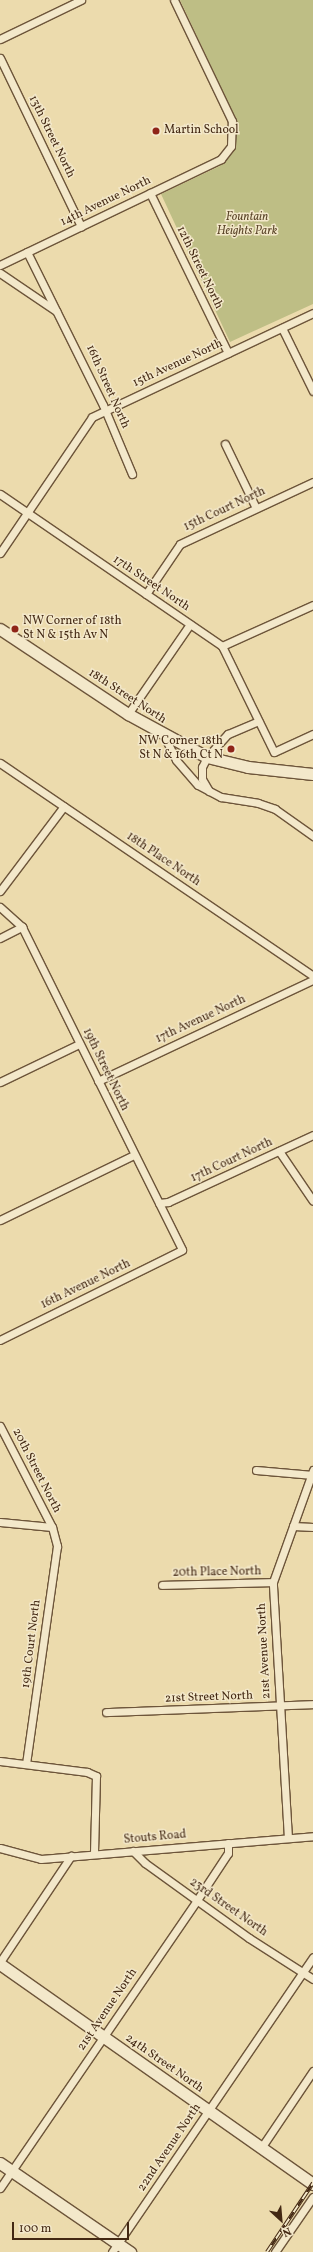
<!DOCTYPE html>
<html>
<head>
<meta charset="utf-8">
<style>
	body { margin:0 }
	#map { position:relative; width:313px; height:2252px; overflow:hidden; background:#ecdbad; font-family:Vollkorn,serif }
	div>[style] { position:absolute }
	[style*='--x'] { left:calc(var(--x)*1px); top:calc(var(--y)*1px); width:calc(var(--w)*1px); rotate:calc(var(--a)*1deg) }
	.green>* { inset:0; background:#bebe85 }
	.roads { filter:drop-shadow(1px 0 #6d553a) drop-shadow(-1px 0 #6d553a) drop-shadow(0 1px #6d553a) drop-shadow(0 -1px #6d553a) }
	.street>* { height:7px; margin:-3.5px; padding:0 3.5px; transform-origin:3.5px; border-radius:3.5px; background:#f3e8ca }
	.secondary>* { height:11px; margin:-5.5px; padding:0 5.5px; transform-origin:5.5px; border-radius:5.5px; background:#f3e8ca }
	.rail>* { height:4px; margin-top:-2px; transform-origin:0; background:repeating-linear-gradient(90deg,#f3e8ca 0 8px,#432813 0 16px); box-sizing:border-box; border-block:1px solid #432813 }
	.dots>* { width:11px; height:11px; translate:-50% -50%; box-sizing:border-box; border:2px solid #f3e8ca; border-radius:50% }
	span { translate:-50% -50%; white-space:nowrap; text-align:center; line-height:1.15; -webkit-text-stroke:3px #f3e8ca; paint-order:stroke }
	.poi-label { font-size:12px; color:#432813 }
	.left { translate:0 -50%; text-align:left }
	.right { translate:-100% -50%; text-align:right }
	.street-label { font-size:12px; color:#432813 }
	.park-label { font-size:12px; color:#5c462a; font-style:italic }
	.north { position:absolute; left:261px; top:2200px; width:40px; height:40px; -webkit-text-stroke:3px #f3e8ca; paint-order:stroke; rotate:154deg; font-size:11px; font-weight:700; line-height:16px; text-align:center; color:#432813 }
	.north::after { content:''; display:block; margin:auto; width:14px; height:18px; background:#432813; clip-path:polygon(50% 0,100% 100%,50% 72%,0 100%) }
	.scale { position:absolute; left:12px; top:2222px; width:117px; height:18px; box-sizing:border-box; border:2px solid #432813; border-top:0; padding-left:5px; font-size:12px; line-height:14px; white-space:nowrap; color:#432813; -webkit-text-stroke:3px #f3e8ca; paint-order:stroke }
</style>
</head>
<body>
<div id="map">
	<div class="green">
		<i style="clip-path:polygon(180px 0,313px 0,313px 304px,230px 342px,161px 194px,220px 166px,238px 124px)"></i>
	</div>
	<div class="roads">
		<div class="street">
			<i style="--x:0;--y:39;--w:90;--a:-25.7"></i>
			<i style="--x:0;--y:58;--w:187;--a:64.3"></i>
			<i style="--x:150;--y:193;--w:178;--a:64"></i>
			<i style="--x:27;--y:252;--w:171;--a:63.6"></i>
			<i style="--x:103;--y:405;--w:75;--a:67.2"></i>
			<i style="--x:0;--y:265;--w:245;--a:-25.6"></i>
			<i style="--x:221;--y:159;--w:16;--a:-52"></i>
			<i style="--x:231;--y:146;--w:25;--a:-88"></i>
			<i style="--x:232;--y:121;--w:134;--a:-115.6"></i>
			<i style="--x:0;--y:273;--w:68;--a:34.2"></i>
			<i style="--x:282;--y:328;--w:70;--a:63.8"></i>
			<i style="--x:225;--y:444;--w:71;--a:64.2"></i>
			<i style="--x:0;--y:494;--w:269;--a:34.4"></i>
			<i style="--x:222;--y:646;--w:118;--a:63.9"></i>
			<i style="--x:274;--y:752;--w:43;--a:-24.8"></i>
			<i style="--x:0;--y:553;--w:164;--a:-55.9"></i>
			<i style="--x:92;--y:417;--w:244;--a:-25.2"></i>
			<i style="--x:146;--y:594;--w:60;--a:-55.8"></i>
			<i style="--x:180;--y:544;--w:147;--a:-25"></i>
			<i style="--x:222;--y:646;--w:100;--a:-24.3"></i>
			<i style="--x:128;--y:714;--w:109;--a:-55.4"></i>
			<i style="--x:163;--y:734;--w:29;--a:63"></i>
			<i style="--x:176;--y:760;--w:33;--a:49"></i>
			<i style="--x:198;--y:785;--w:26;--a:28"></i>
			<i style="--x:221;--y:797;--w:37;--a:9"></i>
			<i style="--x:258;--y:803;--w:18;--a:19"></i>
			<i style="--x:275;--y:809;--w:47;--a:35.4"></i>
			<i style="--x:0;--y:763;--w:379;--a:34.2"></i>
			<i style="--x:209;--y:791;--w:14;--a:-120"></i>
			<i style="--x:202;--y:779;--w:12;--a:-90"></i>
			<i style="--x:202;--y:767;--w:11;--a:-63"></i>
			<i style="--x:207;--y:757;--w:31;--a:-48"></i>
			<i style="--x:228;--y:734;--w:33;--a:-23"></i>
			<i style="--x:0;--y:891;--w:106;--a:-53"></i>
			<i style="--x:0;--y:907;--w:30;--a:42"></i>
			<i style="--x:22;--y:927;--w:360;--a:63.6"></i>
			<i style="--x:182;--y:1250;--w:203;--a:153.7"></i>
			<i style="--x:0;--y:938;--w:25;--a:-27"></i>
			<i style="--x:98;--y:1081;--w:238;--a:-25.2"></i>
			<i style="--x:0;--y:1082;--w:88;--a:-25.7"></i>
			<i style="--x:279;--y:1151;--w:60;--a:55.8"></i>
			<i style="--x:159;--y:1203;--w:9;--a:-6"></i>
			<i style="--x:168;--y:1202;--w:160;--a:-24.8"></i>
			<i style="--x:0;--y:1220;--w:149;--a:-25.9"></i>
			<i style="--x:0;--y:1426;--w:114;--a:62.8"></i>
			<i style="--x:52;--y:1527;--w:20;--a:75"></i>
			<i style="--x:57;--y:1546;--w:220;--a:98.1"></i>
			<i style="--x:256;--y:1470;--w:57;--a:5"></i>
			<i style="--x:0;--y:1522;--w:52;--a:5.5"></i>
			<i style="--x:293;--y:1526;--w:20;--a:3"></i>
			<i style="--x:162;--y:1585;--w:111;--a:-1.5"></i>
			<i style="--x:106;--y:1712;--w:207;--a:-2.2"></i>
			<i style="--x:0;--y:1761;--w:88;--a:7.2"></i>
			<i style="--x:87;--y:1772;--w:10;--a:24"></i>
			<i style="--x:96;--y:1776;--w:78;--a:91.5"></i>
			<i style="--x:288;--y:1838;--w:256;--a:-93.4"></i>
			<i style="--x:273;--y:1582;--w:119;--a:-70.3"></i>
			<i style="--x:0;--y:1848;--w:42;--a:15"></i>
			<i style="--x:41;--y:1859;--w:273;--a:-4.8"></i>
			<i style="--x:133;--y:1851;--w:17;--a:45"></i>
			<i style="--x:145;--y:1863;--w:128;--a:35.8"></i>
			<i style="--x:249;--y:1938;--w:76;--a:32.6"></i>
			<i style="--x:0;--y:1962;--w:128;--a:-56.2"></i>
			<i style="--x:261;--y:2148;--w:93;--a:-56"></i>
			<i style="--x:0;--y:2188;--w:349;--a:-55.6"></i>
			<i style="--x:197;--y:1900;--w:56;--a:-56.6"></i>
			<i style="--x:228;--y:1853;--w:10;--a:-90"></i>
			<i style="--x:112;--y:2252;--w:357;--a:-55.7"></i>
			<i style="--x:275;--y:2252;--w:67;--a:-55.4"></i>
		</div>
		<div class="secondary">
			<i style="--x:0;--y:629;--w:154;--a:33.6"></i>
			<i style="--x:128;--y:714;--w:90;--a:28.6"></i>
			<i style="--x:207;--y:757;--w:42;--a:13.7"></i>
			<i style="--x:248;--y:767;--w:65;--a:6.1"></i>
			<i style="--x:0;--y:1964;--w:383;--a:35.1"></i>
			<i style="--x:0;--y:2163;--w:158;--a:34.4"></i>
		</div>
	</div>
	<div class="rail">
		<i style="--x:267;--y:2252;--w:83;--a:-56.3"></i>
	</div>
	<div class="dots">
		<i style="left:156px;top:131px;background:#8f2418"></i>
		<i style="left:15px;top:629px;background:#8f2418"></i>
		<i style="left:231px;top:749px;background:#8f2418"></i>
	</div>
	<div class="poi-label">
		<span class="left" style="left:164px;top:131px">Martin School</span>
		<span class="left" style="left:23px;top:629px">NW Corner of 18th<br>St N &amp; 15th Av N</span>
		<span class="right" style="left:223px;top:749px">NW Corner 18th<br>St N &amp; 16th Ct N</span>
	</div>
	<div class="street-label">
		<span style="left:51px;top:137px;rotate:64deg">13th Street North</span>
		<span style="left:106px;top:202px;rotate:-26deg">14th Avenue North</span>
		<span style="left:199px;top:268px;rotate:64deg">12th Street North</span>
		<span style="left:178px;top:364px;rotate:-25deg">15th Avenue North</span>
		<span style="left:107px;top:387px;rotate:66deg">16th Street North</span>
		<span style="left:225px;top:510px;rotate:-25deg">15th Court North</span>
		<span style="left:151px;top:584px;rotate:34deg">17th Street North</span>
		<span style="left:127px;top:697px;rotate:33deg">18th Street North</span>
		<span style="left:163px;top:860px;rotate:34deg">18th Place North</span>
		<span style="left:201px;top:1020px;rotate:-25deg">17th Avenue North</span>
		<span style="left:105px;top:1070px;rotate:64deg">19th Street North</span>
		<span style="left:232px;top:1161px;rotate:-25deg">17th Court North</span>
		<span style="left:86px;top:1285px;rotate:-26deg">16th Avenue North</span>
		<span style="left:36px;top:1471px;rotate:63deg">20th Street North</span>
		<span style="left:217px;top:1573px;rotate:-1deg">20th Place North</span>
		<span style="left:32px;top:1644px;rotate:-83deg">19th Court North</span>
		<span style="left:265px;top:1651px;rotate:-93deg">21st Avenue North</span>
		<span style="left:209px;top:1698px;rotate:-2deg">21st Street North</span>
		<span style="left:155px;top:1838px;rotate:-5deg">Stouts Road</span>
		<span style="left:228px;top:1908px;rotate:35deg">23rd Street North</span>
		<span style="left:108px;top:2010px;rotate:-56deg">21st Avenue North</span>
		<span style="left:164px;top:2064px;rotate:35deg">24th Street North</span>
		<span style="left:170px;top:2148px;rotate:-56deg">22nd Avenue North</span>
	</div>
	<div class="park-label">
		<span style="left:247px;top:225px">Fountain<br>Heights Park</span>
	</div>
	<div class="north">N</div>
	<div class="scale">100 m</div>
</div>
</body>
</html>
